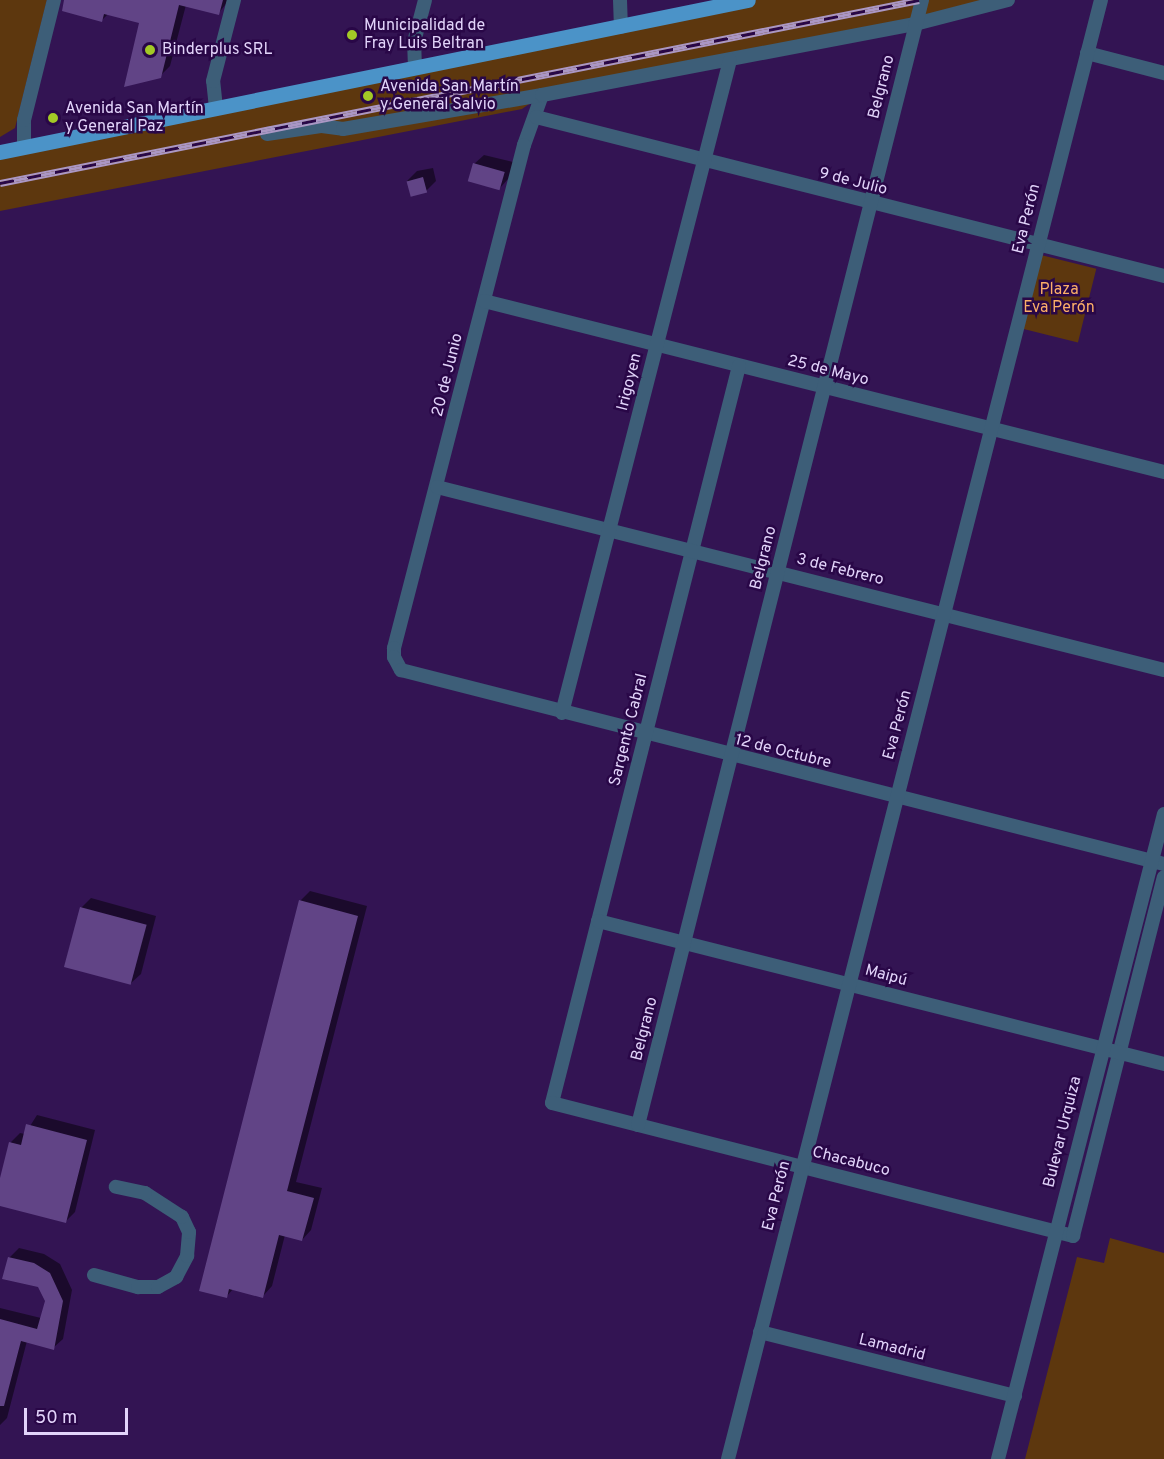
<!DOCTYPE html>
<html>
<head>
<meta charset="utf-8">
<style>
	body { margin:0 }
	#map { position:relative; width:1164px; height:1459px; overflow:hidden; background:#331453; font-family:Overpass,sans-serif }
	div>[style] { position:absolute }
	[style*='--x'] { left:calc(var(--x)*1px); top:calc(var(--y)*1px); width:calc(var(--w)*1px); rotate:calc(var(--a)*1deg) }
	.green>* { inset:0; background:#5d370e; transform-origin:0 0 }
	.shadow>* { inset:0; background:#0007 }
	.building>* { inset:0; background:#614486; transform-origin:0 0 }
	.minor>* { height:14px; margin:-7px; padding:0 7px; transform-origin:7px; border-radius:7px; background:#3d5e78 }
	.major>* { height:15px; margin:-7.5px; padding:0 7.5px; transform-origin:7.5px; border-radius:7.5px; background:#4b93c8 }
	.rail>* { height:7px; margin-top:-3.5px; transform-origin:0; background:repeating-linear-gradient(90deg,#290747 0 14px,#ab97c5 0 28px); box-sizing:border-box; border-block:2px solid #ab97c5 }
	.dots>* { width:16px; height:16px; translate:-50% -50%; box-sizing:border-box; border:3px solid #290747; border-radius:50% }
	span { translate:-50% -50%; white-space:nowrap; text-align:center; line-height:1.15; -webkit-text-stroke:5px #290747; paint-order:stroke }
	.poi-label { font-size:16px; color:#e2d4fa }
	.left { translate:0 -50%; text-align:left }
	.street-label { font-size:16px; color:#e2d4fa }
	.park-label { font-size:16px; color:#fbaf68 }
	.scale { position:absolute; left:24px; top:1408px; width:104px; height:27px; box-sizing:border-box; border:3px solid #e2d4fa; border-top:0; padding-left:8px; font-size:18px; line-height:21px; white-space:nowrap; color:#e2d4fa; -webkit-text-stroke:4px #290747; paint-order:stroke }
</style>
</head>
<body>
<div id="map">
	<div class="green">
		<i style="clip-path:polygon(0 0,47px 0,15px 128px,0 137px)"></i>
		<i style="clip-path:polygon(748px 0,1008px 0,542px 95px,522px 109px,0 211px,0 152px)"></i>
		<i style="left:1041px;top:255px;width:57px;height:76px;rotate:14deg"></i>
		<i style="clip-path:polygon(1110px 1238px,1164px 1253px,1164px 1459px,1025px 1459px,1077px 1257px,1104px 1263px)"></i>
	</div>
	<div class="shadow">
		<i style="clip-path:polygon(66px 0,229px 0,218px 14px,186px 5px,170px 66px,160px 76px,141px 21px,109px 13px,102px 20px)"></i>
		<i style="clip-path:polygon(484px 155px,513px 162px,509px 178px,500px 188px,474px 164px)"></i>
		<i style="clip-path:polygon(433px 168px,436px 181px,426px 191px,407px 181px,417px 171px)"></i>
		<i style="clip-path:polygon(310px 891px,367px 906px,296px 1182px,322px 1188px,311px 1230px,302px 1240px,285px 1235px,272px 1286px,263px 1296px,234px 1288px,226px 1297px,300px 901px)"></i>
		<i style="clip-path:polygon(91px 898px,156px 916px,141px 974px,131px 983px,81px 908px)"></i>
		<i style="clip-path:polygon(37px 1115px,95px 1130px,75px 1212px,65px 1222px,0 1205px,0 1184px,11px 1142px,20px 1133px,25px 1134px)"></i>
		<i style="clip-path:polygon(19px 1248px,44px 1254px,60px 1264px,72px 1290px,63px 1339px,53px 1348px,27px 1341px,7px 1418px,0 1425px,0 1308px,41px 1318px,46px 1301px,39px 1285px,9px 1258px)"></i>
	</div>
	<div class="building">
		<i style="clip-path:polygon(64px 0,223px 0,219px 15px,179px 5px,161px 78px,124px 87px,139px 23px,104px 14px,102px 22px,62px 11px)"></i>
		<i style="left:473px;top:163px;width:33px;height:19px;rotate:16deg"></i>
		<i style="left:423px;top:177px;width:16px;height:17px;rotate:75deg"></i>
		<i style="clip-path:polygon(299px 900px,358px 916px,287px 1191px,314px 1198px,302px 1241px,279px 1235px,263px 1298px,229px 1289px,227px 1298px,199px 1291px)"></i>
		<i style="left:80px;top:907px;width:69px;height:62px;rotate:15deg"></i>
		<i style="clip-path:polygon(26px 1124px,87px 1140px,66px 1223px,0 1206px,0 1178px,9px 1142px,21px 1145px)"></i>
		<i style="clip-path:polygon(8px 1257px,34px 1263px,50px 1273px,63px 1301px,54px 1350px,21px 1341px,4px 1406px,0 1406px,0 1319px,37px 1329px,45px 1301px,38px 1287px,2px 1279px)"></i>
	</div>
	<div class="minor">
		<i style="--x:620;--y:0;--w:27;--a:88"></i>
		<i style="--x:1087;--y:53;--w:80;--a:14.6"></i>
		<i style="--x:415;--y:68;--w:26;--a:-92"></i>
		<i style="--x:414;--y:42;--w:43;--a:-75.3"></i>
		<i style="--x:542;--y:95;--w:53;--a:109.8"></i>
		<i style="--x:524;--y:145;--w:520;--a:104.49"></i>
		<i style="--x:394;--y:648;--w:9;--a:90"></i>
		<i style="--x:394;--y:657;--w:15;--a:62"></i>
		<i style="--x:401;--y:670;--w:787;--a:14.27"></i>
		<i style="--x:216;--y:108;--w:27;--a:-96"></i>
		<i style="--x:213;--y:81;--w:84;--a:-75.5"></i>
		<i style="--x:536;--y:117;--w:648;--a:14.21"></i>
		<i style="--x:267;--y:134;--w:56;--a:-8.3"></i>
		<i style="--x:322;--y:126;--w:21;--a:8"></i>
		<i style="--x:343;--y:129;--w:202;--a:-9.7"></i>
		<i style="--x:542;--y:95;--w:380;--a:-10.8"></i>
		<i style="--x:915;--y:24;--w:96;--a:-14.5"></i>
		<i style="--x:24;--y:147;--w:27;--a:-90"></i>
		<i style="--x:24;--y:120;--w:124;--a:-76"></i>
		<i style="--x:484;--y:301;--w:701;--a:14.12"></i>
		<i style="--x:739;--y:366;--w:760;--a:104.24"></i>
		<i style="--x:552;--y:1103;--w:538;--a:14.32"></i>
		<i style="--x:1073;--y:1236;--w:370;--a:-75.8"></i>
		<i style="--x:437;--y:487;--w:750;--a:14.13"></i>
		<i style="--x:562;--y:713;--w:674;--a:-75.57"></i>
		<i style="--x:598;--y:921;--w:584;--a:14.18"></i>
		<i style="--x:638;--y:1125;--w:1160;--a:-75.83"></i>
		<i style="--x:94;--y:1275;--w:46;--a:15.3"></i>
		<i style="--x:138;--y:1287;--w:20;--a:0"></i>
		<i style="--x:158;--y:1287;--w:21;--a:-29"></i>
		<i style="--x:176;--y:1277;--w:24;--a:-62"></i>
		<i style="--x:187;--y:1256;--w:24;--a:-85"></i>
		<i style="--x:189;--y:1232;--w:17;--a:-115"></i>
		<i style="--x:182;--y:1217;--w:44;--a:-147"></i>
		<i style="--x:145;--y:1193;--w:30;--a:-168"></i>
		<i style="--x:760;--y:1332;--w:263;--a:14.1"></i>
		<i style="--x:728;--y:1459;--w:1506;--a:-75.66"></i>
		<i style="--x:998;--y:1459;--w:666;--a:-75.57"></i>
	</div>
	<div class="major">
		<i style="--x:0;--y:152;--w:763;--a:-11.49"></i>
	</div>
	<div class="rail">
		<i style="--x:0;--y:183;--w:937;--a:-11.26"></i>
	</div>
	<div class="dots">
		<i style="left:352px;top:35px;background:#a3c926"></i>
		<i style="left:150px;top:50px;background:#a3c926"></i>
		<i style="left:368px;top:96px;background:#a3c926"></i>
		<i style="left:53px;top:118px;background:#a3c926"></i>
	</div>
	<div class="poi-label">
		<span class="left" style="left:364px;top:35px">Municipalidad de<br>Fray Luis Beltran</span>
		<span class="left" style="left:162px;top:50px">Binderplus SRL</span>
		<span class="left" style="left:380px;top:96px">Avenida San Martín<br>y General Salvio</span>
		<span class="left" style="left:65px;top:118px">Avenida San Martín<br>y General Paz</span>
	</div>
	<div class="street-label">
		<span style="left:882px;top:87px;rotate:-76deg">Belgrano</span>
		<span style="left:853px;top:182px;rotate:14deg">9 de Julio</span>
		<span style="left:1027px;top:219px;rotate:-76deg">Eva Perón</span>
		<span style="left:828px;top:371px;rotate:14deg">25 de Mayo</span>
		<span style="left:448px;top:375px;rotate:-76deg">20 de Junio</span>
		<span style="left:630px;top:382px;rotate:-76deg">Irigoyen</span>
		<span style="left:764px;top:558px;rotate:-76deg">Belgrano</span>
		<span style="left:840px;top:570px;rotate:14deg">3 de Febrero</span>
		<span style="left:898px;top:725px;rotate:-75deg">Eva Perón</span>
		<span style="left:629px;top:730px;rotate:-76deg">Sargento Cabral</span>
		<span style="left:783px;top:752px;rotate:14deg">12 de Octubre</span>
		<span style="left:886px;top:976px;rotate:15deg">Maipú</span>
		<span style="left:645px;top:1029px;rotate:-76deg">Belgrano</span>
		<span style="left:1063px;top:1132px;rotate:-76deg">Bulevar Urquiza</span>
		<span style="left:851px;top:1162px;rotate:14deg">Chacabuco</span>
		<span style="left:777px;top:1196px;rotate:-76deg">Eva Perón</span>
		<span style="left:892px;top:1348px;rotate:14deg">Lamadrid</span>
	</div>
	<div class="park-label">
		<span style="left:1059px;top:299px">Plaza<br>Eva Perón</span>
	</div>
	<div class="scale">50 m</div>
</div>
</body>
</html>
